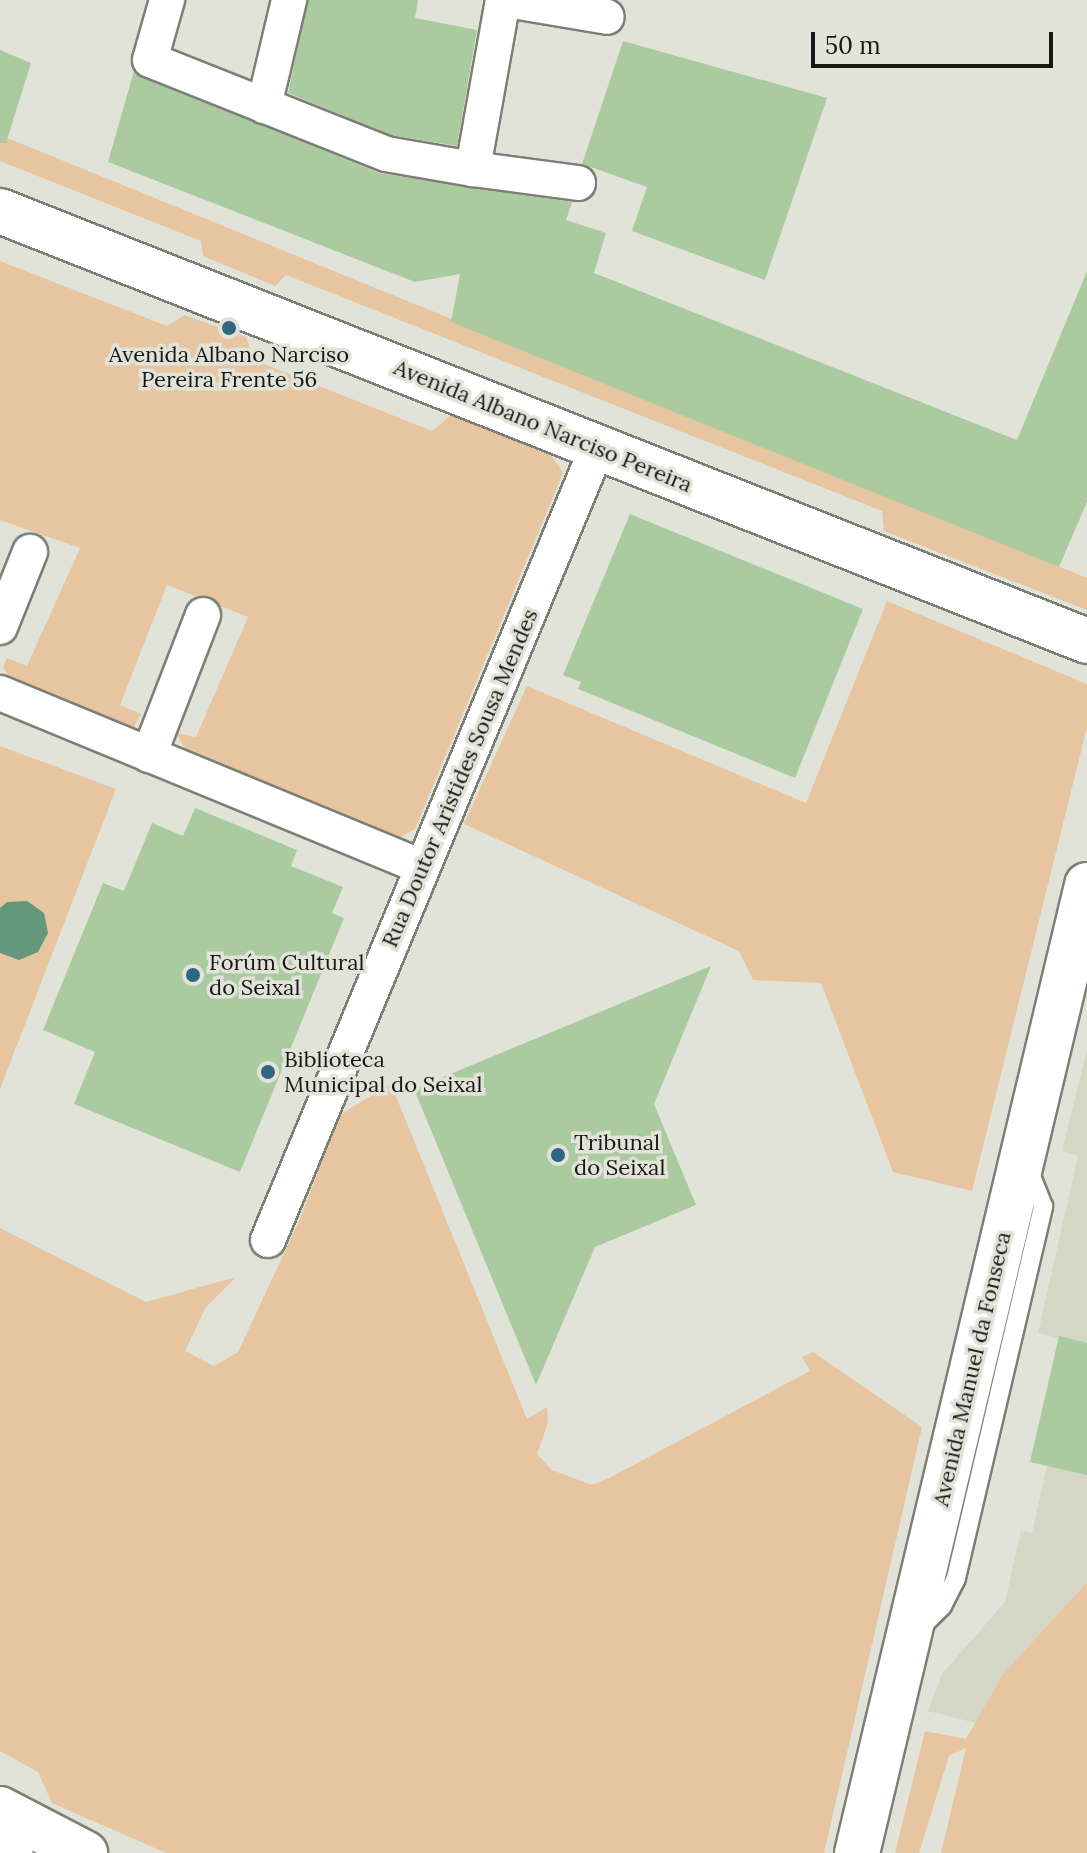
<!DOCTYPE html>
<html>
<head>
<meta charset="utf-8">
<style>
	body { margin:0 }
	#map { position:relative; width:1087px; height:1853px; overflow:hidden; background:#e1e3d9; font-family:Lora,serif }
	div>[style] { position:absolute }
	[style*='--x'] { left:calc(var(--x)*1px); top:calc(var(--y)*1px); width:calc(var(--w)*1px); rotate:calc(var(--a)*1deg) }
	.built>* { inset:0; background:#d4d7c6 }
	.green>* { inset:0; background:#e8c5a1 }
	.water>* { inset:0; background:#63987d }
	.building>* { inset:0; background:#aacb9f }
	.roads { filter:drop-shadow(2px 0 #7d7f76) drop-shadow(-2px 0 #7d7f76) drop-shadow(0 2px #7d7f76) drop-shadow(0 -2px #7d7f76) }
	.service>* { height:18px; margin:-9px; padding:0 9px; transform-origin:9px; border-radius:9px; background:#fff }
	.minor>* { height:34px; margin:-17px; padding:0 17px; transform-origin:17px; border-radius:17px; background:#fff }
	.tertiary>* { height:44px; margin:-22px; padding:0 22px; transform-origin:22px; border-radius:22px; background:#fff }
	.secondary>* { height:44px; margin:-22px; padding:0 22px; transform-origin:22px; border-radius:22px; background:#fff }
	.dots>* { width:22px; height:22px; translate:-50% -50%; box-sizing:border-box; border:4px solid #e1e3d9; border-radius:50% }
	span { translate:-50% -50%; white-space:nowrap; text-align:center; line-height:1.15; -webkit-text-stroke:7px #e1e3d9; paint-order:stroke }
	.poi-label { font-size:22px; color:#171814 }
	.left { translate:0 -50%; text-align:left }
	.street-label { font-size:22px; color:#171814 }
	.scale { position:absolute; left:811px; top:32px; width:242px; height:36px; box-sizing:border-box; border:4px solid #171814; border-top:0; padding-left:10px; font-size:24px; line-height:28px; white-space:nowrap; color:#171814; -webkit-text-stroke:6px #e1e3d9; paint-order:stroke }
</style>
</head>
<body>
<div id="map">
	<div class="built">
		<i style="clip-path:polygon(1087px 1049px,1087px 1582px,1003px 1674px,976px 1723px,928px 1711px,942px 1674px,1005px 1602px,1021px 1531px,1032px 1533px,1047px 1466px,1059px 1338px,1038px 1333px,1078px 1156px,1062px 1151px)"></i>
	</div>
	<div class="green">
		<i style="clip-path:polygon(0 135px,1087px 578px,1087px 610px,884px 531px,882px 511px,286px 275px,275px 286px,203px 256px,201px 241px,0 161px)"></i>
		<i style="clip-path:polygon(0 261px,167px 326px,185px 315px,246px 337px,254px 360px,432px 431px,451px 415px,550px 453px,563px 473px,415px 829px,396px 840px,188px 754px,176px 733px,196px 737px,248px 617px,167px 585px,120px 705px,141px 714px,134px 727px,120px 727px,12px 681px,3px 667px,7px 658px,27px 666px,80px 548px,0 520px)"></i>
		<i style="clip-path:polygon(887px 601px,1087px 684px,1087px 727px,972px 1191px,893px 1172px,821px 983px,753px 980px,739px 951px,464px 824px,527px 686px,806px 803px)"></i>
		<i style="clip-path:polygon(0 746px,116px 789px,0 1089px)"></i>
		<i style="clip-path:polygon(391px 1084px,527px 1419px,547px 1407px,548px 1423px,537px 1454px,552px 1470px,592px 1485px,609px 1478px,810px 1371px,802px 1357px,813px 1352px,922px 1427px,824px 1853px,166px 1853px,52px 1803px,38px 1772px,0 1751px,0 1228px,146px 1302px,236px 1277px,206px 1307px,185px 1351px,214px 1366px,238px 1352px,300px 1219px,339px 1115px)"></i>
		<i style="clip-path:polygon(1087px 1582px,1087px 1853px,941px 1853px,966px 1748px,949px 1756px,919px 1853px,895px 1853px,925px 1731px,966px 1739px,1003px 1674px)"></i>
	</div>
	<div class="water">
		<i style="clip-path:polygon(27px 901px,44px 913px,48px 933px,38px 952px,19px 960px,0 953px,0 908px,7px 902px)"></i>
	</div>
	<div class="building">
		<i style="clip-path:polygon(308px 0,418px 0,415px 18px,477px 30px,457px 146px,391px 135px,288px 93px)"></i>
		<i style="clip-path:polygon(623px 41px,827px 98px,765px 280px,632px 231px,647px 187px,582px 164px)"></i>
		<i style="clip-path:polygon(0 50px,31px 63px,6px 143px,0 143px)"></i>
		<i style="clip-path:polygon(134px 71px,379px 173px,572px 202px,566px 220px,606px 233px,594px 273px,1017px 440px,1087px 271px,1087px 502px,1059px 567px,451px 322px,460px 274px,415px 282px,108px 162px)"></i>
		<i style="clip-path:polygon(630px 514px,863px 609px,795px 778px,578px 689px,581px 682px,563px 675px)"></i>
		<i style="clip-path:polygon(195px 808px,297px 850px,291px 866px,343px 887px,332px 913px,344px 918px,240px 1172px,74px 1104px,95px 1052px,43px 1030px,103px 883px,124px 891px,152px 823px,183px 836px)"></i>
		<i style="clip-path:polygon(711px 966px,654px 1104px,696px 1205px,595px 1247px,536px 1385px,414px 1089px)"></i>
		<i style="clip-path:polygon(1059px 1336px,1087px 1343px,1087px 1475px,1030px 1462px)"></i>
	</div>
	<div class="roads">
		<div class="service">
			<i style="--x:921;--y:1627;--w:30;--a:-45"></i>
			<i style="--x:942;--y:1606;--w:31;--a:-63"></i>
			<i style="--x:956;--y:1578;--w:382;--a:-76.8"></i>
			<i style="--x:1043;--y:1206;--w:43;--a:-111.8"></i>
		</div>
		<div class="minor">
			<i style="--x:167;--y:0;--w:62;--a:105.8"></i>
			<i style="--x:150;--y:60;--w:254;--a:21.7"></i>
			<i style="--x:386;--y:154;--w:88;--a:9.8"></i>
			<i style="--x:503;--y:0;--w:172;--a:100.1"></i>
			<i style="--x:473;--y:169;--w:106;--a:7.6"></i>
			<i style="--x:507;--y:0;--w:101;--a:9.6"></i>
			<i style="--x:264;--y:106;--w:109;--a:-76.7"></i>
			<i style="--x:0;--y:627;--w:81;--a:-68.2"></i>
			<i style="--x:0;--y:693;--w:457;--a:22.4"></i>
			<i style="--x:149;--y:755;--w:150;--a:-68.9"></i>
			<i style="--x:268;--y:1240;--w:858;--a:-67.44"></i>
		</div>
		<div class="tertiary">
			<i style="--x:0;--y:211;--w:1169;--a:21.58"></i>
			<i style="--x:857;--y:1853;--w:995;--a:-76.63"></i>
		</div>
		<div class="secondary">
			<i style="--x:0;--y:1809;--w:96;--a:27.4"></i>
			<i style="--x:0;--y:1850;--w:11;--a:15"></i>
		</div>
	</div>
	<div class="dots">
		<i style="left:229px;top:328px;background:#2e6580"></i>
		<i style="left:193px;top:975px;background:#2e6580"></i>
		<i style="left:268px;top:1072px;background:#2e6580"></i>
		<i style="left:558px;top:1155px;background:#2e6580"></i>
	</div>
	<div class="poi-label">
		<span style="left:229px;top:367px">Avenida Albano Narciso<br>Pereira Frente 56</span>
		<span class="left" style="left:209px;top:975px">Forúm Cultural<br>do Seixal</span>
		<span class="left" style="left:284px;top:1072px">Biblioteca<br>Municipal do Seixal</span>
		<span class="left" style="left:574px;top:1155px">Tribunal<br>do Seixal</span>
	</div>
	<div class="street-label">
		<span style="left:543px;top:426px;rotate:22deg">Avenida Albano Narciso Pereira</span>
		<span style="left:460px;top:778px;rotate:-67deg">Rua Doutor Aristides Sousa Mendes</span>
		<span style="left:972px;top:1369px;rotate:-77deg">Avenida Manuel da Fonseca</span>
	</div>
	<div class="scale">50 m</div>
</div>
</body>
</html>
